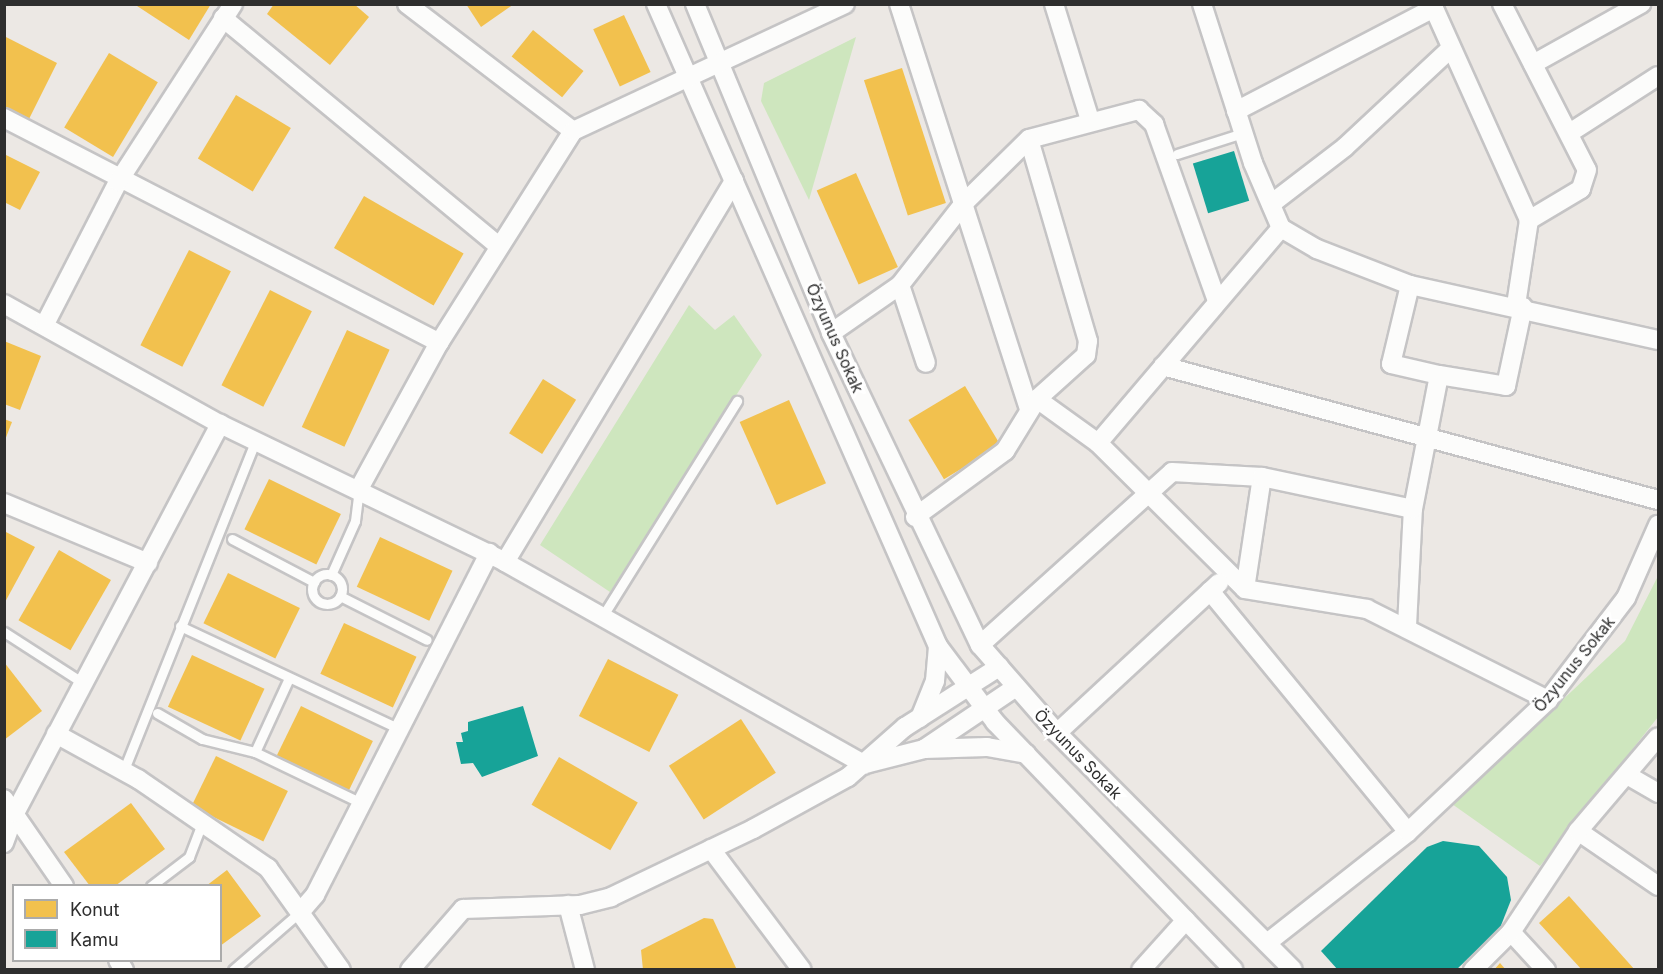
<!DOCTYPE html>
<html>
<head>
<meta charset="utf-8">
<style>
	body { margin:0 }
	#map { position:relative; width:1663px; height:974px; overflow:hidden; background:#ece8e4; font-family:Inter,sans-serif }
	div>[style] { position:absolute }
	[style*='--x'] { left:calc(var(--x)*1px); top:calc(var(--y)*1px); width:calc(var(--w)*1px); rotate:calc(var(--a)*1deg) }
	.green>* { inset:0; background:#cee6be }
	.homes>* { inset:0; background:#f2c14e; transform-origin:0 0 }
	.public>* { inset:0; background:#17a398; transform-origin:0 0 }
	.roads { filter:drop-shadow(2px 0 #c5c4c5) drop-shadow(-2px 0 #c5c4c5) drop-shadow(0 2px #c5c4c5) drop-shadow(0 -2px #c5c4c5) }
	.service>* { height:9px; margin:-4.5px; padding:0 4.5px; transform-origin:4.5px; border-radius:4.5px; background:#fcfcfb }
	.service>.ring { margin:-4.5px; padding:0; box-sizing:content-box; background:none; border:9px solid #fcfcfb; border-radius:50% }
	.minor>* { height:18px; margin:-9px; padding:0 9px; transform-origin:9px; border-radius:9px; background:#fcfcfb }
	span { translate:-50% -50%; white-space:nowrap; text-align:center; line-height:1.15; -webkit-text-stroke:6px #fff; paint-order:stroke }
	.street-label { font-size:16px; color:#2e2e2e }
	.frame { position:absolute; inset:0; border:6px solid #2e2e2e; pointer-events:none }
	.legend { position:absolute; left:12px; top:884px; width:210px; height:78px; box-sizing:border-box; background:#fff; border:2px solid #ababab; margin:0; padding:8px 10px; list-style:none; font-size:18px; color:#2e2e2e }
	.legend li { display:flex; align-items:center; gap:12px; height:30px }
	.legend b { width:30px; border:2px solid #ababab }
</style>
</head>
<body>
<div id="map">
	<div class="green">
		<i style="clip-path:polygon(856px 37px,809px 200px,761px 101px,764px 83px)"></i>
		<i style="clip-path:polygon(689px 305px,715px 330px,734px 315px,762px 355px,610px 592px,540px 545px)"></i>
		<i style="clip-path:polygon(1658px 576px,1658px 717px,1540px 866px,1452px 804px,1625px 641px)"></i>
	</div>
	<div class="homes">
		<i style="clip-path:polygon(134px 4px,211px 4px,189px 40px)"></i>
		<i style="clip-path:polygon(274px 4px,354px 4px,369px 17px,330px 65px,267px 14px)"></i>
		<i style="clip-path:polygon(466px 4px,514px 4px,481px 27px)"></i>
		<i style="left:624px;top:15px;width:63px;height:34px;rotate:65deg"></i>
		<i style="left:533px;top:30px;width:65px;height:34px;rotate:39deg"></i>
		<i style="clip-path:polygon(4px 36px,57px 63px,29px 119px,4px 106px)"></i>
		<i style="left:109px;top:53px;width:57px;height:87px;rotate:31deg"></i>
		<i style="left:902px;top:68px;width:142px;height:40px;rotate:72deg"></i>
		<i style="left:236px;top:95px;width:64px;height:74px;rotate:31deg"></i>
		<i style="clip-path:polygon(4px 154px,40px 172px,20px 210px,4px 202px)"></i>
		<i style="left:856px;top:173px;width:103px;height:43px;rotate:66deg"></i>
		<i style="left:364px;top:196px;width:115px;height:60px;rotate:30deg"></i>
		<i style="left:189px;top:250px;width:47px;height:107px;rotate:27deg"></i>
		<i style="left:270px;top:290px;width:47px;height:107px;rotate:27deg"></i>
		<i style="left:347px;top:330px;width:47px;height:107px;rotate:25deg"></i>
		<i style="clip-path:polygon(4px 341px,41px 356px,20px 410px,4px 404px)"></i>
		<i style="left:543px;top:379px;width:39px;height:64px;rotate:32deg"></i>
		<i style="left:965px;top:386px;width:69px;height:66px;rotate:59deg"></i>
		<i style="left:789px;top:400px;width:91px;height:54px;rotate:66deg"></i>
		<i style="clip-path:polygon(4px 419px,12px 422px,5px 440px,4px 440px)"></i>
		<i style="left:269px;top:479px;width:80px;height:56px;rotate:26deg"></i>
		<i style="clip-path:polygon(4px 531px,35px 547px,4px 604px)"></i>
		<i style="left:380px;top:537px;width:80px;height:55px;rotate:25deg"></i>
		<i style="left:59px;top:550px;width:60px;height:81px;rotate:30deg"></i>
		<i style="left:228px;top:573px;width:80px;height:56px;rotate:26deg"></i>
		<i style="left:344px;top:623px;width:80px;height:56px;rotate:25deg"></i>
		<i style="left:192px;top:655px;width:80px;height:57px;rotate:25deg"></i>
		<i style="left:608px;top:659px;width:79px;height:64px;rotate:27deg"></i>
		<i style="clip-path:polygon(4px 662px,42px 711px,4px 740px)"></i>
		<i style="left:301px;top:706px;width:80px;height:56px;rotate:26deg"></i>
		<i style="left:741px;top:719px;width:64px;height:86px;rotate:57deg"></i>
		<i style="left:216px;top:756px;width:80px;height:56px;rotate:26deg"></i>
		<i style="left:559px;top:757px;width:91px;height:55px;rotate:30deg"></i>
		<i style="clip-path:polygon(131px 803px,165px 849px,115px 886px,90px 886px,64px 852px)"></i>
		<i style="clip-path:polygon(227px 870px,261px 916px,220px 946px,220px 886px,206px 886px)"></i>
		<i style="clip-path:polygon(1569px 896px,1635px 970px,1582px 970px,1539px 923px)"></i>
		<i style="clip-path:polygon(704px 918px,713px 919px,737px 970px,643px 970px,641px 950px)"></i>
		<i style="clip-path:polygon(1500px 963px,1506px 970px,1494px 970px)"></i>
	</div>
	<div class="public">
		<i style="left:1234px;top:151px;width:52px;height:43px;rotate:73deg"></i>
		<i style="clip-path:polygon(523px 706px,538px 756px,482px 777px,473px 763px,461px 764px,456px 742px,463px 742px,461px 733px,468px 731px,468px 722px)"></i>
		<i style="clip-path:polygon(1443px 841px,1479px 846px,1507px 877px,1511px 900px,1500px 928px,1456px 970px,1338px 970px,1321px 951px,1427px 847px)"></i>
	</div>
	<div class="roads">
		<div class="service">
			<i style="--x:1177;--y:154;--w:69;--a:-17.7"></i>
			<i style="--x:232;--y:539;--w:93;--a:27.7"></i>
			<i class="ring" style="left:312px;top:574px;width:21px;height:21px"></i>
			<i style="--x:331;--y:575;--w:59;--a:-66"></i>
			<i style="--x:355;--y:521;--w:31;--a:-83"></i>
			<i style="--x:340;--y:596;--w:97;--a:26.8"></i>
			<i style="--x:602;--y:617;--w:255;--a:-58"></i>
			<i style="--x:180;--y:626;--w:243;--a:25.1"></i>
			<i style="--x:4;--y:632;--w:94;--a:32.8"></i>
			<i style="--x:157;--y:713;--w:52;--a:30"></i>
			<i style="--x:202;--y:739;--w:55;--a:13.8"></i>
			<i style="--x:255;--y:752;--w:81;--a:-65.3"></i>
			<i style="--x:255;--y:752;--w:109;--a:25.6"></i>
			<i style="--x:123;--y:772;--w:358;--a:-68.2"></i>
			<i style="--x:151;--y:886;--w:48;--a:-37.3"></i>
			<i style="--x:189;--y:857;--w:34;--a:-69"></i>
			<i style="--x:233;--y:970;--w:91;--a:-41"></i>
		</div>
		<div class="minor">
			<i style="--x:407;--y:4;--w:209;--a:37.4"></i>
			<i style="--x:656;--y:4;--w:701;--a:66.29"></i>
			<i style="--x:938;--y:646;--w:95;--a:53.1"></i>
			<i style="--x:995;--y:722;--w:344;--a:46.1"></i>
			<i style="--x:695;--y:4;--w:356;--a:67.5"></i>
			<i style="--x:831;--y:333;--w:346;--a:64.5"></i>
			<i style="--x:980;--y:645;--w:117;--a:48.8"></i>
			<i style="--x:1057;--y:733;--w:334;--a:45.1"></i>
			<i style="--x:899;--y:4;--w:425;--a:72.2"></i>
			<i style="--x:1054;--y:4;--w:121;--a:72.8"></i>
			<i style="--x:1202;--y:4;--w:167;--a:72.2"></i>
			<i style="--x:1253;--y:163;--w:71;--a:66.7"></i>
			<i style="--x:1281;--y:228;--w:42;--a:30.3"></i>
			<i style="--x:1317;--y:249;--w:100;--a:21.2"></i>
			<i style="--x:1410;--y:285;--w:254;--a:12.5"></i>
			<i style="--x:1432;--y:4;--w:237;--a:65.8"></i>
			<i style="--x:1529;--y:220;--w:86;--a:98.7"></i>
			<i style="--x:1502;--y:4;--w:186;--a:62.9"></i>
			<i style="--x:1587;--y:170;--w:20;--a:108"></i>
			<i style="--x:1581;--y:189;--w:61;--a:149.2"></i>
			<i style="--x:223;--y:18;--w:358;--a:39.6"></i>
			<i style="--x:1533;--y:64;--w:124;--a:-29.1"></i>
			<i style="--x:1236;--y:111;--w:223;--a:-27.5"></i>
			<i style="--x:4;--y:118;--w:490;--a:27.3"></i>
			<i style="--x:1571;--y:132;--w:103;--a:-32.8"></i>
			<i style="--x:1271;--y:204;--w:93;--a:-37.6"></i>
			<i style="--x:1345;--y:147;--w:145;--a:-43"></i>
			<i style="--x:900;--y:285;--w:82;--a:71.6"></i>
			<i style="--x:1410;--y:285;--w:81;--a:103.5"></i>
			<i style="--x:1391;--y:364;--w:49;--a:12.9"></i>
			<i style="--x:1439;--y:375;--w:68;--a:9.3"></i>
			<i style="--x:1506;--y:386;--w:81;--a:-77.9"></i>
			<i style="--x:4;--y:304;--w:247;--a:29.1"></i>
			<i style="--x:220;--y:424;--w:317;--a:25.8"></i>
			<i style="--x:505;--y:562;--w:413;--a:29.4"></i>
			<i style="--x:45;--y:324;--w:160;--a:-62.8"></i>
			<i style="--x:118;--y:182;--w:212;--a:-57.1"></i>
			<i style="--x:831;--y:333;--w:84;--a:-34.8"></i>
			<i style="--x:900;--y:285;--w:104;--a:-52"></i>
			<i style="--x:964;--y:203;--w:91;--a:-44.6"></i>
			<i style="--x:1029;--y:139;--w:114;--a:-14.8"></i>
			<i style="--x:1139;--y:110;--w:21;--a:43"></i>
			<i style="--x:1154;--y:124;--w:188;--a:70.4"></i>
			<i style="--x:1163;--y:366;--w:513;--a:15.15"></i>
			<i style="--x:1037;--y:399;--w:75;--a:35.8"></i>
			<i style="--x:1098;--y:443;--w:282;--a:-49.6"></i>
			<i style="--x:1098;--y:443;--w:207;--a:44.8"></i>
			<i style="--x:1245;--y:589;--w:124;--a:9.3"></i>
			<i style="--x:1367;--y:609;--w:203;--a:26.7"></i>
			<i style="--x:360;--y:487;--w:164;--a:-61.3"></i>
			<i style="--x:439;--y:343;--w:251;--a:-57.7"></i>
			<i style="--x:573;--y:131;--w:300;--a:-25"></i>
			<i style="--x:4;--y:503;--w:156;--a:22.6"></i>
			<i style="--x:915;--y:517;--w:112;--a:-36.3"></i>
			<i style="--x:1005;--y:451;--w:61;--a:-58.4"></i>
			<i style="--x:1037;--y:399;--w:66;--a:-41.9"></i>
			<i style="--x:1086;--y:355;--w:14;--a:-82"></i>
			<i style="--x:1088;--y:341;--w:210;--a:-106.3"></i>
			<i style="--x:505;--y:562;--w:445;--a:-59"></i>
			<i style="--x:1245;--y:589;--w:113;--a:-81.4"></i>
			<i style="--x:1210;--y:591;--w:312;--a:50.6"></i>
			<i style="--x:1407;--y:626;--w:117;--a:-87.1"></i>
			<i style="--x:1413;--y:509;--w:136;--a:-79"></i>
			<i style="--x:980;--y:645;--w:258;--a:-42"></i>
			<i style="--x:1172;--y:472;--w:90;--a:3.2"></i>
			<i style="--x:1262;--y:477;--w:154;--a:12"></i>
			<i style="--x:920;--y:718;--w:40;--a:-68"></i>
			<i style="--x:935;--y:681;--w:35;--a:-85"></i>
			<i style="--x:1057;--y:733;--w:221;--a:-42.8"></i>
			<i style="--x:56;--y:734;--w:94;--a:28.8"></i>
			<i style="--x:138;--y:779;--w:158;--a:34.4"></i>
			<i style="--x:268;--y:868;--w:125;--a:54.4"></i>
			<i style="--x:924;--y:749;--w:63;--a:-1.8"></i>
			<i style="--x:987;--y:747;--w:40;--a:10"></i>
			<i style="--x:869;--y:763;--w:57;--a:-14.3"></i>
			<i style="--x:924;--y:749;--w:111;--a:-34"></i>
			<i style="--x:1627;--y:775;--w:36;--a:30"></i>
			<i style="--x:4;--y:799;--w:106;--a:55.4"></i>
			<i style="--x:1578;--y:831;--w:97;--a:34.5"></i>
			<i style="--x:4;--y:843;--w:32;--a:-70"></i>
			<i style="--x:15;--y:813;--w:440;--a:-62.2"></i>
			<i style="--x:711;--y:849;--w:151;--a:53.1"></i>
			<i style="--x:568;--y:905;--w:67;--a:75.3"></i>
			<i style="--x:302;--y:910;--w:20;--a:-49"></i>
			<i style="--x:315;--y:895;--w:384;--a:-63"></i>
			<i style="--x:1511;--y:932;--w:52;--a:47.4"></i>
			<i style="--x:1267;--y:943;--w:179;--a:-38.2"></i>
			<i style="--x:1408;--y:832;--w:192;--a:-43.3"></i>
			<i style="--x:1548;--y:700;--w:128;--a:-52.6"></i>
			<i style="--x:1626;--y:598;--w:80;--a:-66.3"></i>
			<i style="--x:118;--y:960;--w:12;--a:59"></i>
			<i style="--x:410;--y:970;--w:81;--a:-49"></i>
			<i style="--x:463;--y:909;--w:117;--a:-2"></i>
			<i style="--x:580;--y:905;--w:32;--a:-14"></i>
			<i style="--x:611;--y:897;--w:157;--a:-25.6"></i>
			<i style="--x:753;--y:829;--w:108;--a:-28.7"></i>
			<i style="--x:848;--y:777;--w:76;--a:-41.3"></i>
			<i style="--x:905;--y:727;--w:112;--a:-32.6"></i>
			<i style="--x:1141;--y:970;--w:67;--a:-48"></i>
			<i style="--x:1473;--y:970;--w:54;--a:-45"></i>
			<i style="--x:1511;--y:932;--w:121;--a:-56.4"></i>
			<i style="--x:1578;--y:831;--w:123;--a:-49.6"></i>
		</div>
	</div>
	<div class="street-label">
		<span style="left:835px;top:338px;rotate:66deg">Özyunus Sokak</span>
		<span style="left:1574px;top:664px;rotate:-51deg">Özyunus Sokak</span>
		<span style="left:1078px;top:754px;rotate:46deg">Özyunus Sokak</span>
	</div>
	<div class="frame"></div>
	<ul class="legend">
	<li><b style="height:16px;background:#f2c14e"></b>Konut</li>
	<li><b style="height:16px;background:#17a398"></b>Kamu</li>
	</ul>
</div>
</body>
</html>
